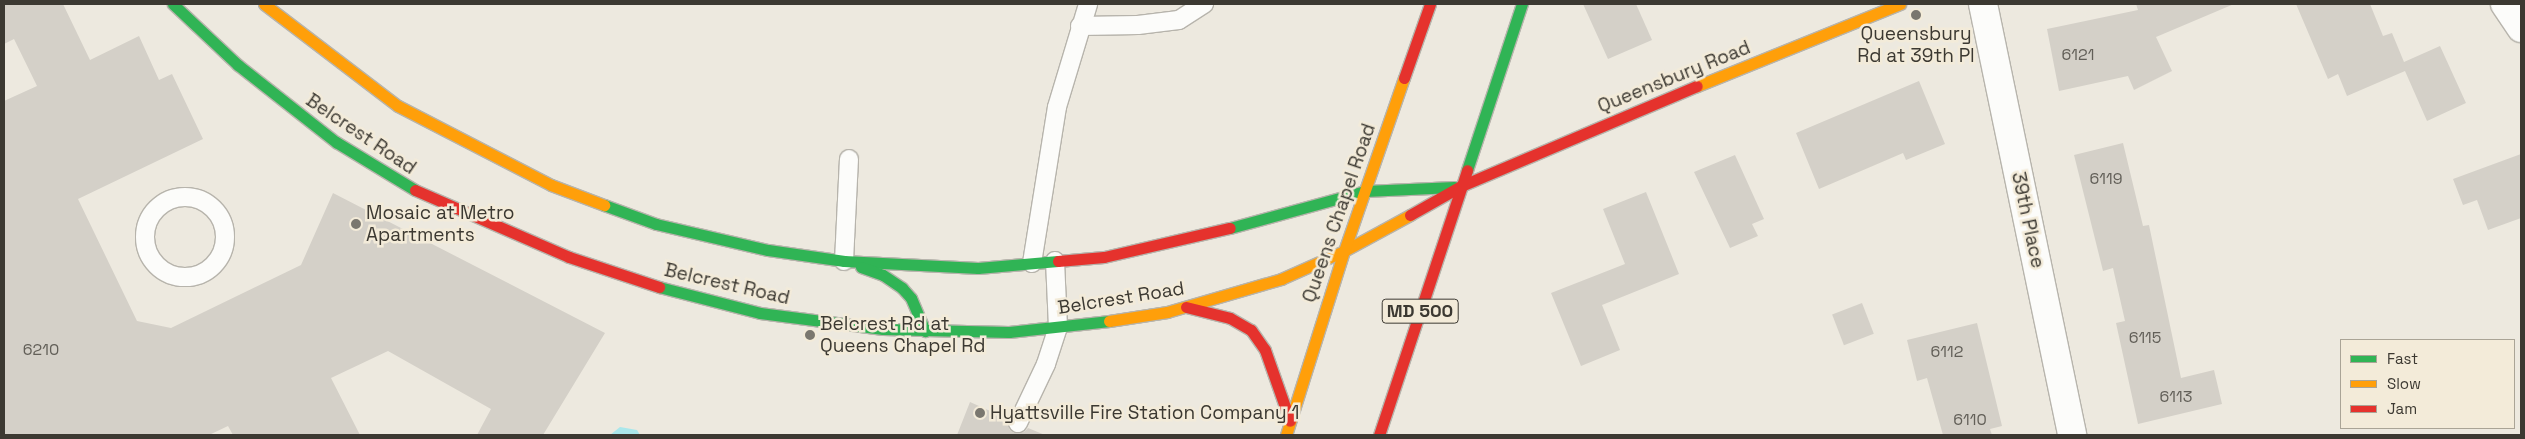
<!DOCTYPE html>
<html>
<head>
<meta charset="utf-8">
<style>
	body { margin:0 }
	#map { position:relative; width:2525px; height:439px; overflow:hidden; background:#ede9df; font-family:"Space Grotesk",sans-serif }
	div>[style] { position:absolute }
	[style*='--x'] { left:calc(var(--x)*1px); top:calc(var(--y)*1px); width:calc(var(--w)*1px); rotate:calc(var(--a)*1deg) }
	.water>* { inset:0; background:#aae7eb }
	.building>* { inset:0; background:#d4d0c8; transform-origin:0 0 }
	.roads { filter:drop-shadow(1px 0 #b7b4ac) drop-shadow(-1px 0 #b7b4ac) drop-shadow(0 1px #b7b4ac) drop-shadow(0 -1px #b7b4ac) }
	.lane>* { height:18px; margin:-9px; padding:0 9px; transform-origin:9px; border-radius:9px; background:#fcfcfa }
	.lane>.ring { margin:-9px; padding:0; box-sizing:content-box; background:none; border:18px solid #fcfcfa; border-radius:50% }
	.street>* { height:28px; margin:-14px; padding:0 14px; transform-origin:14px; border-radius:14px; background:#fcfcfa }
	.fast>* { height:11px; margin:-5.5px; padding:0 5.5px; transform-origin:5.5px; border-radius:5.5px; background:#30b455 }
	.slow>* { height:11px; margin:-5.5px; padding:0 5.5px; transform-origin:5.5px; border-radius:5.5px; background:#ff9f0a }
	.jam>* { height:11px; margin:-5.5px; padding:0 5.5px; transform-origin:5.5px; border-radius:5.5px; background:#e5322d }
	.dots>* { width:14px; height:14px; translate:-50% -50%; box-sizing:border-box; border:2px solid #f3ebd9; border-radius:50% }
	span { translate:-50% -50%; white-space:nowrap; text-align:center; line-height:1.15; -webkit-text-stroke:5px #f3ebd9; paint-order:stroke }
	.number-label { font-size:16px; color:#625f58 }
	.number-label span { -webkit-text-stroke-width:0 }
	.shield-label span { padding:1px 4px; background:#f3ebd9; border:1px solid; border-radius:4px; -webkit-text-stroke-width:0 }
	.shield-label { font-size:18px; color:#3c3932; font-weight:700 }
	.poi-label { font-size:19px; color:#3c3932 }
	.left { translate:0 -50%; text-align:left }
	.street-label { font-size:19px; color:#3c3932 }
	.frame { position:absolute; inset:0; border:5px solid #3c3932; pointer-events:none }
	.legend { position:absolute; left:2340px; top:339px; width:175px; height:90px; box-sizing:border-box; background:#f3ebd9; border:1px solid #aaa496; margin:0; padding:6px 9px; list-style:none; font-size:15px; color:#3c3932 }
	.legend li { display:flex; align-items:center; gap:10px; height:25px }
	.legend b { width:25px; border:1px solid #aaa496 }
</style>
</head>
<body>
<div id="map">
	<div class="water">
		<i style="clip-path:polygon(620px 427px,637px 430px,640px 435px,610px 435px)"></i>
	</div>
	<div class="building">
		<i style="clip-path:polygon(4px 4px,63px 4px,90px 60px,139px 36px,159px 80px,172px 74px,203px 139px,78px 199px,137px 321px,171px 328px,301px 265px,333px 193px,605px 333px,543px 435px,477px 435px,491px 409px,388px 351px,331px 378px,360px 435px,233px 435px,228px 426px,209px 435px,4px 435px,4px 101px,37px 86px,14px 39px,4px 44px)"></i>
		<i style="clip-path:polygon(1583px 4px,1636px 4px,1652px 40px,1608px 59px)"></i>
		<i style="clip-path:polygon(2136px 4px,2234px 4px,2156px 37px,2172px 71px,2134px 90px,2128px 76px,2059px 91px,2047px 29px,2138px 10px)"></i>
		<i style="clip-path:polygon(2296px 4px,2370px 4px,2383px 36px,2392px 33px,2404px 62px,2440px 46px,2466px 103px,2427px 121px,2405px 71px,2347px 96px,2338px 74px,2328px 79px)"></i>
		<i style="clip-path:polygon(1919px 81px,1945px 144px,1906px 160px,1903px 153px,1819px 189px,1796px 133px)"></i>
		<i style="clip-path:polygon(2123px 143px,2143px 226px,2149px 225px,2181px 378px,2214px 370px,2222px 404px,2138px 424px,2116px 323px,2125px 321px,2113px 268px,2103px 271px,2074px 155px)"></i>
		<i style="clip-path:polygon(2521px 154px,2521px 218px,2488px 230px,2477px 200px,2463px 205px,2453px 179px)"></i>
		<i style="clip-path:polygon(1735px 155px,1764px 219px,1752px 224px,1758px 236px,1730px 248px,1694px 172px)"></i>
		<i style="clip-path:polygon(1646px 192px,1679px 274px,1602px 305px,1620px 350px,1581px 366px,1551px 293px,1625px 264px,1603px 209px)"></i>
		<i style="left:1862px;top:303px;width:33px;height:32px;rotate:69deg"></i>
		<i style="clip-path:polygon(1977px 323px,2002px 426px,1990px 429px,1992px 435px,1943px 435px,1927px 378px,1917px 381px,1907px 340px)"></i>
		<i style="clip-path:polygon(970px 402px,1008px 419px,1009px 429px,1014px 433px,1024px 432px,1028px 428px,1045px 435px,957px 435px)"></i>
	</div>
	<div class="roads">
		<div class="lane">
			<i style="--x:1080;--y:26;--w:58;--a:-1"></i>
			<i style="--x:1138;--y:25;--w:41;--a:-7"></i>
			<i style="--x:1179;--y:20;--w:30;--a:-33"></i>
			<i class="ring" style="left:145px;top:197px;width:62px;height:62px"></i>
			<i style="--x:844;--y:261;--w:102;--a:-87.2"></i>
			<i style="--x:1032;--y:263;--w:158;--a:-80.9"></i>
			<i style="--x:1057;--y:107;--w:108;--a:-73.2"></i>
			<i style="--x:1018;--y:423;--w:65;--a:-64.6"></i>
			<i style="--x:1046;--y:364;--w:39;--a:-72"></i>
			<i style="--x:1058;--y:327;--w:66;--a:-92.6"></i>
		</div>
		<div class="street">
			<i style="--x:1983;--y:4;--w:440;--a:78.3"></i>
			<i style="--x:2505;--y:4;--w:29;--a:56"></i>
		</div>
		<div class="fast">
			<i style="--x:173;--y:4;--w:89;--a:43.2"></i>
			<i style="--x:238;--y:65;--w:125;--a:38.2"></i>
			<i style="--x:336;--y:142;--w:92;--a:31.3"></i>
			<i style="--x:1467;--y:170;--w:175;--a:-71.7"></i>
			<i style="--x:604;--y:205;--w:55;--a:20.1"></i>
			<i style="--x:656;--y:224;--w:115;--a:13.1"></i>
			<i style="--x:768;--y:250;--w:77;--a:8.2"></i>
			<i style="--x:844;--y:261;--w:134;--a:3"></i>
			<i style="--x:978;--y:268;--w:80;--a:-5"></i>
			<i style="--x:1230;--y:228;--w:140;--a:-15.3"></i>
			<i style="--x:1365;--y:191;--w:89;--a:-2.6"></i>
			<i style="--x:861;--y:267;--w:23;--a:20"></i>
			<i style="--x:883;--y:275;--w:23;--a:34"></i>
			<i style="--x:902;--y:288;--w:13;--a:48"></i>
			<i style="--x:911;--y:298;--w:36;--a:67"></i>
			<i style="--x:659;--y:287;--w:104;--a:14.4"></i>
			<i style="--x:760;--y:313;--w:124;--a:7.4"></i>
			<i style="--x:883;--y:329;--w:126;--a:1.4"></i>
			<i style="--x:1009;--y:332;--w:101;--a:-6.3"></i>
		</div>
		<div class="slow">
			<i style="--x:264;--y:4;--w:168;--a:37.3"></i>
			<i style="--x:398;--y:106;--w:172;--a:27.3"></i>
			<i style="--x:551;--y:185;--w:57;--a:20.7"></i>
			<i style="--x:1697;--y:86;--w:219;--a:-22"></i>
			<i style="--x:1109;--y:321;--w:59;--a:-8.8"></i>
			<i style="--x:1167;--y:312;--w:119;--a:-16.1"></i>
			<i style="--x:1281;--y:279;--w:69;--a:-24"></i>
			<i style="--x:1344;--y:251;--w:75;--a:-28.6"></i>
			<i style="--x:1286;--y:435;--w:193;--a:-72.5"></i>
			<i style="--x:1344;--y:251;--w:183;--a:-70.9"></i>
		</div>
		<div class="jam">
			<i style="--x:1404;--y:78;--w:78;--a:-70.6"></i>
			<i style="--x:415;--y:190;--w:168;--a:23.5"></i>
			<i style="--x:569;--y:257;--w:95;--a:18.4"></i>
			<i style="--x:1410;--y:215;--w:59;--a:-29.6"></i>
			<i style="--x:1461;--y:186;--w:256;--a:-23"></i>
			<i style="--x:1058;--y:261;--w:46;--a:-5"></i>
			<i style="--x:1104;--y:257;--w:129;--a:-13"></i>
			<i style="--x:1186;--y:307;--w:45;--a:14"></i>
			<i style="--x:1230;--y:318;--w:24;--a:30"></i>
			<i style="--x:1251;--y:330;--w:24;--a:55"></i>
			<i style="--x:1265;--y:350;--w:75;--a:70.6"></i>
			<i style="--x:1379;--y:435;--w:279;--a:-71.6"></i>
		</div>
	</div>
	<div class="dots">
		<i style="left:1916px;top:15px;background:#7a776f"></i>
		<i style="left:356px;top:224px;background:#7a776f"></i>
		<i style="left:810px;top:335px;background:#7a776f"></i>
		<i style="left:980px;top:413px;background:#7a776f"></i>
	</div>
	<div class="number-label">
		<span style="left:2078px;top:55px">6121</span>
		<span style="left:2106px;top:179px">6119</span>
		<span style="left:2145px;top:338px">6115</span>
		<span style="left:41px;top:350px">6210</span>
		<span style="left:1947px;top:352px">6112</span>
		<span style="left:2176px;top:397px">6113</span>
		<span style="left:1970px;top:420px">6110</span>
	</div>
	<div class="shield-label">
		<span style="left:1420px;top:311px">MD 500</span>
	</div>
	<div class="poi-label">
		<span style="left:1916px;top:45px">Queensbury<br>Rd at 39th Pl</span>
		<span class="left" style="left:366px;top:224px">Mosaic at Metro<br>Apartments</span>
		<span class="left" style="left:820px;top:335px">Belcrest Rd at<br>Queens Chapel Rd</span>
		<span class="left" style="left:990px;top:413px">Hyattsville Fire Station Company 1</span>
	</div>
	<div class="street-label">
		<span style="left:1674px;top:77px;rotate:-22deg">Queensbury Road</span>
		<span style="left:361px;top:134px;rotate:34deg">Belcrest Road</span>
		<span style="left:1339px;top:213px;rotate:-71deg">Queens Chapel Road</span>
		<span style="left:2028px;top:220px;rotate:78deg">39th Place</span>
		<span style="left:727px;top:284px;rotate:13deg">Belcrest Road</span>
		<span style="left:1121px;top:298px;rotate:-9deg">Belcrest Road</span>
	</div>
	<div class="frame"></div>
	<ul class="legend">
	<li><b style="height:6px;background:#30b455"></b>Fast</li>
	<li><b style="height:6px;background:#ff9f0a"></b>Slow</li>
	<li><b style="height:6px;background:#e5322d"></b>Jam</li>
	</ul>
</div>
</body>
</html>
